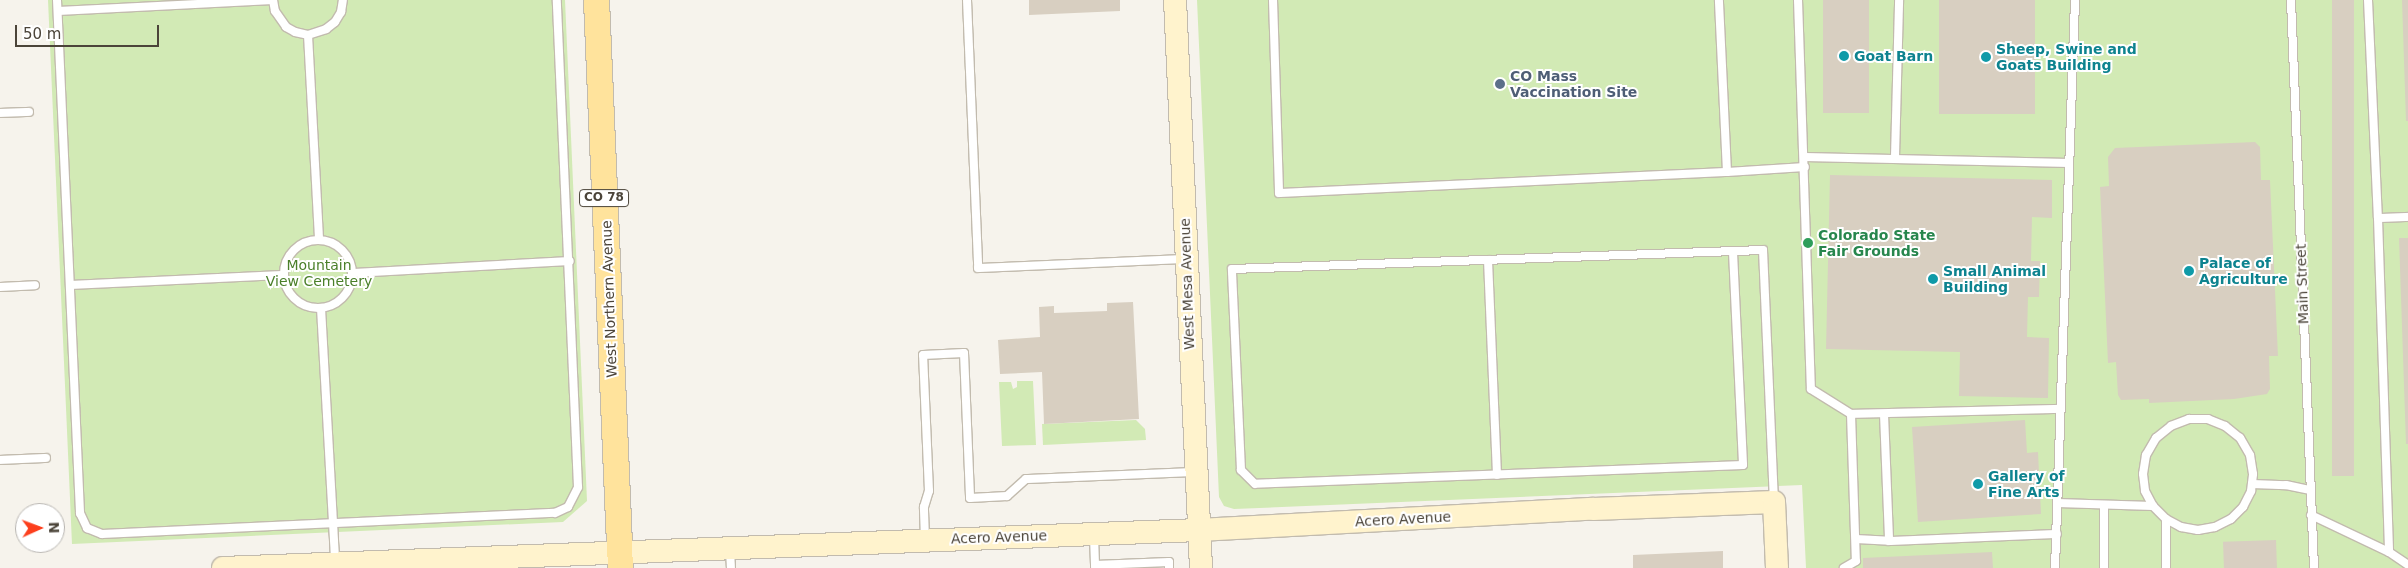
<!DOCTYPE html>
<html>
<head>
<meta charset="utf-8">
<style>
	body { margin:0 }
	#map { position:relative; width:2408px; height:568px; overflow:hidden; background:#f6f3ec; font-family:"DejaVu Sans",sans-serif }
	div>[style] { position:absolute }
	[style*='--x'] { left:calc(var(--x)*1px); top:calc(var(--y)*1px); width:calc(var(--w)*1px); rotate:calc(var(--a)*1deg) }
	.green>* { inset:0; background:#d2eab5 }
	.building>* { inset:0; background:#d8cfc1; transform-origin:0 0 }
	.roads { filter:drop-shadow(1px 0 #c2bbae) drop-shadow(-1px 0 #c2bbae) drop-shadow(0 1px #c2bbae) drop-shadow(0 -1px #c2bbae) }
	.lane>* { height:8px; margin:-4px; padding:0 4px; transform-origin:4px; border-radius:4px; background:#fff }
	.lane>.ring { margin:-4px; padding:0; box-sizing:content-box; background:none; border:8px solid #fff; border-radius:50% }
	.secondary>* { height:22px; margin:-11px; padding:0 11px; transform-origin:11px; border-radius:11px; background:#fff3cd }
	.primary>* { height:25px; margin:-12.5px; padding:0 12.5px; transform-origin:12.5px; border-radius:12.5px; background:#ffe39c }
	.dots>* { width:14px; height:14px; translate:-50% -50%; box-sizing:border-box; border:2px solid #fff; border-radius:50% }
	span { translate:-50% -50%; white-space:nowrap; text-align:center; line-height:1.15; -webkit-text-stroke:4px #fff; paint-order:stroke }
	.shield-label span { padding:1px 4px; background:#fff; border:1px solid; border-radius:4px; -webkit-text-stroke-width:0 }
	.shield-label { font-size:12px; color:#4b4439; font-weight:700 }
	.culture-label { font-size:14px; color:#0d838f; font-weight:700 }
	.left { translate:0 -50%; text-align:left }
	.service-label { font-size:14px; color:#4e5e75; font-weight:700 }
	.leisure-label { font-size:14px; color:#27864d; font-weight:700 }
	.park-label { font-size:14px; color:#4a7f2a }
	.street-label { font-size:14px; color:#4b4439 }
	.north { position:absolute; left:15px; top:503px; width:50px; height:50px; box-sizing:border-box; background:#fff; border:1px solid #b7b4b0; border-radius:50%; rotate:88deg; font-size:14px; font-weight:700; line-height:20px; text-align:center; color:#4b4439 }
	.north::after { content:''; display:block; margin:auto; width:18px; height:22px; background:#fc3f1d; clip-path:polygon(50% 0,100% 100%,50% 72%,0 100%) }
	.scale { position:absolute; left:15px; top:25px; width:144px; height:22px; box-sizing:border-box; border:2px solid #4b4439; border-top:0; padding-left:6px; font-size:15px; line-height:18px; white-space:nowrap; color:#4b4439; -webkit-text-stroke:4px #fff; paint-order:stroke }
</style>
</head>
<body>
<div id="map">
	<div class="green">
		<i style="clip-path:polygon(48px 0,565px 0,587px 501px,563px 522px,72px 544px)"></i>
		<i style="clip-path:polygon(1197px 0,2408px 0,2408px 568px,1806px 568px,1802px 485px,1234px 509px,1224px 506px,1219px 497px)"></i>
		<i style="clip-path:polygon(1017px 381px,1033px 381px,1036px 445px,1002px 446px,999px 382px,1011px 382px,1013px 389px,1017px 387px)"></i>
		<i style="clip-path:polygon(1136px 420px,1145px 429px,1146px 440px,1043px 445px,1042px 424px)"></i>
	</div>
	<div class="building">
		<i style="clip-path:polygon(1029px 0,1120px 0,1120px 11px,1029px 15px)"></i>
		<i style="left:1823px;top:0;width:46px;height:113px"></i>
		<i style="left:1939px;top:0;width:96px;height:114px"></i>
		<i style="left:2332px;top:0;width:22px;height:476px"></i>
		<i style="clip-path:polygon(2402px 0,2408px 0,2408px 121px,2406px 121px)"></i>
		<i style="clip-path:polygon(2255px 142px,2260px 147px,2261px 180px,2270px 180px,2278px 356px,2269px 356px,2270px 389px,2267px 394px,2234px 399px,2149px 403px,2149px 399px,2121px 400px,2118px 395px,2116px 362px,2108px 363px,2100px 187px,2109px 186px,2108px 157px,2115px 148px)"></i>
		<i style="clip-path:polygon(1830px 175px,2052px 180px,2052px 218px,2032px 217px,2031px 261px,2040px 261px,2039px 297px,2028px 297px,2027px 337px,2049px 338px,2048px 398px,1959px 396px,1960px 352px,1826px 349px)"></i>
		<i style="clip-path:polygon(2399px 238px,2408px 238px,2408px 444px,2406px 444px)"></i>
		<i style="clip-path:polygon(1133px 302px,1139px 419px,1044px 424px,1042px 372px,1000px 374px,998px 340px,1040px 337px,1039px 307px,1054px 306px,1054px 313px,1107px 311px,1107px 303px)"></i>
		<i style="clip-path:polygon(2025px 420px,2027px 453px,2038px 452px,2041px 514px,1918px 522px,1912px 427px)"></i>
		<i style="left:2276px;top:540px;width:28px;height:53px;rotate:88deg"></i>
		<i style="clip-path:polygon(1723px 551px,1723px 568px,1633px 568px,1633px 555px)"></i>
		<i style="clip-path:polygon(1992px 552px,1993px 568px,1863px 568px,1863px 558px)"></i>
	</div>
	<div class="roads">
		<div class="lane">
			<i style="--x:57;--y:0;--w:514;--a:87.43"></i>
			<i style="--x:80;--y:513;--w:17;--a:65"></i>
			<i style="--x:87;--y:528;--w:16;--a:22"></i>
			<i style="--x:102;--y:534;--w:453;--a:-2.7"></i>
			<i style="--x:555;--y:513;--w:14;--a:-25"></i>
			<i style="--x:568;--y:507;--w:22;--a:-63"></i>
			<i style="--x:578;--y:487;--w:487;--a:-92.5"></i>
			<i style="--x:273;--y:0;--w:11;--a:80"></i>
			<i style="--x:275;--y:11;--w:19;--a:55"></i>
			<i style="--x:286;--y:27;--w:10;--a:29"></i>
			<i style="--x:295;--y:32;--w:13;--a:13"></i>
			<i style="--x:308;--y:35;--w:19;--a:-18"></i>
			<i style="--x:326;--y:29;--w:11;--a:-38"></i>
			<i style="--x:335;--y:22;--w:12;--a:-59"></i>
			<i style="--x:341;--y:12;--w:12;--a:-81"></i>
			<i style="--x:967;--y:0;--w:268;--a:87.6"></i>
			<i style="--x:978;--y:268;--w:207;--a:-2.5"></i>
			<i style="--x:1273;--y:0;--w:193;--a:88.2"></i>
			<i style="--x:1279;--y:193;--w:448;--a:-2.7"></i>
			<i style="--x:1727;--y:172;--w:172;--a:-92.7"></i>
			<i style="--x:1798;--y:0;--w:389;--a:88.1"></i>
			<i style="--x:1811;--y:389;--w:47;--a:32"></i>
			<i style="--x:1851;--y:414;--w:147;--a:88.1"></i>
			<i style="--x:1856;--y:561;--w:14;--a:150"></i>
			<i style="--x:2291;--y:0;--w:568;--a:87.68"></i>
			<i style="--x:2368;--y:0;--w:218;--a:87.4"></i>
			<i style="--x:2378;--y:218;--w:334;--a:88.1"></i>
			<i style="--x:58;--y:11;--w:215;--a:-2.9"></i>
			<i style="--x:308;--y:35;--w:204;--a:86.9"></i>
			<i style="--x:0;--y:113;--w:29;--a:-2"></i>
			<i style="--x:1805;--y:157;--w:264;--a:1.3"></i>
			<i style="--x:1895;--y:157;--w:157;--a:-88.5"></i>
			<i style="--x:1727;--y:172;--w:78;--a:-3.7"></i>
			<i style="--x:2378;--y:218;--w:30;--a:-2"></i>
			<i class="ring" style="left:284px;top:240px;width:60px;height:60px"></i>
			<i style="--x:1733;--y:252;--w:213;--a:87.3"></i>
			<i style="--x:1743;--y:465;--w:488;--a:177.8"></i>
			<i style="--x:1255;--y:484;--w:20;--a:-135"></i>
			<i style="--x:1241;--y:470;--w:201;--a:-92.6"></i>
			<i style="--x:1232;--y:269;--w:531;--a:-2.05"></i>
			<i style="--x:1763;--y:250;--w:250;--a:87.5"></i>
			<i style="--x:1488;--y:260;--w:215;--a:87.6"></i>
			<i style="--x:354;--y:273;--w:216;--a:-3.2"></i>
			<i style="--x:70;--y:285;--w:212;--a:-2.7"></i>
			<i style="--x:0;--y:287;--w:35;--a:-3"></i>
			<i style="--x:321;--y:308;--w:254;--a:86.8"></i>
			<i style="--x:1851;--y:414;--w:209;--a:-1.4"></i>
			<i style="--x:1884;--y:414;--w:127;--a:87.7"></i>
			<i style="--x:0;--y:460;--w:46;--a:-2.5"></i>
			<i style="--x:2252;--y:484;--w:34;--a:2"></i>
			<i style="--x:2286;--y:485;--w:25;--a:12"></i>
			<i style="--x:2057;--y:503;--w:96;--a:1.8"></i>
			<i style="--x:2153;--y:506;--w:18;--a:45"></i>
			<i style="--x:2166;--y:519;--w:17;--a:28"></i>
			<i style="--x:2181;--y:527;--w:17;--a:10"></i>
			<i style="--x:2198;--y:530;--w:17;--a:-10"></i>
			<i style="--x:2215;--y:527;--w:18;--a:-27"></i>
			<i style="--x:2231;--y:519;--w:17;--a:-45"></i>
			<i style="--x:2243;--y:507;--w:18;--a:-63"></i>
			<i style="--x:2251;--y:491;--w:17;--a:-83"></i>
			<i style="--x:2253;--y:474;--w:19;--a:-99"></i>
			<i style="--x:2250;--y:455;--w:20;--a:-120"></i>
			<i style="--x:2240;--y:438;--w:19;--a:-141"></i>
			<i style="--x:2225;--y:426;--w:18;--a:-158"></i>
			<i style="--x:2208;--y:419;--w:19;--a:180"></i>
			<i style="--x:2189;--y:419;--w:19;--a:159"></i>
			<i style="--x:2171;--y:426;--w:19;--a:141"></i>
			<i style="--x:2156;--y:438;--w:20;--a:120"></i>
			<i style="--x:2146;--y:455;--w:19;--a:99"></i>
			<i style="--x:2143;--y:474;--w:17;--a:83"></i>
			<i style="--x:2145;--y:491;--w:17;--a:62"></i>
			<i style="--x:2104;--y:505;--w:63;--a:90"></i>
			<i style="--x:2311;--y:515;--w:86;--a:25.4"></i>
			<i style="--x:2389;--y:552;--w:23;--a:34"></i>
			<i style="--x:2166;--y:519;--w:49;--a:90"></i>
			<i style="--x:1094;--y:536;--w:32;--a:88"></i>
			<i style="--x:925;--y:539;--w:32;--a:-92"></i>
			<i style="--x:924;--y:507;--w:17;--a:-73"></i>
			<i style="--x:929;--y:491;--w:136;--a:-92.5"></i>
			<i style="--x:923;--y:355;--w:41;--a:-2.8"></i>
			<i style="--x:964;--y:353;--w:145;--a:87.6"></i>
			<i style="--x:970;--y:498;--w:37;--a:-3"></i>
			<i style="--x:1007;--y:496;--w:25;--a:-42"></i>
			<i style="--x:1026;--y:479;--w:169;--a:-2.4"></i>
			<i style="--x:1856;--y:539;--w:33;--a:3"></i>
			<i style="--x:1889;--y:541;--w:168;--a:-2.4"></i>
			<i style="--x:730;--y:550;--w:18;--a:87"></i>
			<i style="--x:1095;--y:565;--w:74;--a:-2.3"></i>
			<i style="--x:1169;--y:562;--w:6;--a:90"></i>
			<i style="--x:2055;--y:568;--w:568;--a:-87.98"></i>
		</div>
		<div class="secondary">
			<i style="--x:1175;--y:0;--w:569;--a:87.38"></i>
			<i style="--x:223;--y:568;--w:977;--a:-2.23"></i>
			<i style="--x:1199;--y:530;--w:395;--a:-3.1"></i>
			<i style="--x:1593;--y:509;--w:181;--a:-2.2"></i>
			<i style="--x:1774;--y:502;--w:66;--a:87.4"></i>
		</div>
		<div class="primary">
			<i style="--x:596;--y:0;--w:569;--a:87.58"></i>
		</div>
	</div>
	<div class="dots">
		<i style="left:1844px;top:56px;background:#0f9aa8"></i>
		<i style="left:1986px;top:57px;background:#0f9aa8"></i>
		<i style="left:1500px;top:84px;background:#5c6f8a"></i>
		<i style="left:1808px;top:243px;background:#2e9e5b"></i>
		<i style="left:2189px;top:271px;background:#0f9aa8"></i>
		<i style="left:1933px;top:279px;background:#0f9aa8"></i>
		<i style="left:1978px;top:484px;background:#0f9aa8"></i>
	</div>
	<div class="shield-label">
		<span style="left:604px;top:198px">CO 78</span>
	</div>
	<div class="culture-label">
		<span class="left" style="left:1996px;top:57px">Sheep, Swine and<br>Goats Building</span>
		<span class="left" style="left:1854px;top:56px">Goat Barn</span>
		<span class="left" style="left:2199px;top:271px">Palace of<br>Agriculture</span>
		<span class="left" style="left:1943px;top:279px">Small Animal<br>Building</span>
		<span class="left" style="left:1988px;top:484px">Gallery of<br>Fine Arts</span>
	</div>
	<div class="service-label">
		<span class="left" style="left:1510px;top:84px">CO Mass<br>Vaccination Site</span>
	</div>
	<div class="leisure-label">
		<span class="left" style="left:1818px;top:243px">Colorado State<br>Fair Grounds</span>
	</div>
	<div class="park-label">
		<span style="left:319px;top:273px">Mountain<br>View Cemetery</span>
	</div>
	<div class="street-label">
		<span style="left:1187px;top:284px;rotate:-92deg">West Mesa Avenue</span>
		<span style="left:2302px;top:284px;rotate:-92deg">Main Street</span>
		<span style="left:609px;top:299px;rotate:-92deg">West Northern Avenue</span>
		<span style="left:1403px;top:519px;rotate:-3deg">Acero Avenue</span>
		<span style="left:999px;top:537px;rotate:-2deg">Acero Avenue</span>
	</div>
	<div class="north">N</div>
	<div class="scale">50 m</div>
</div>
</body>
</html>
